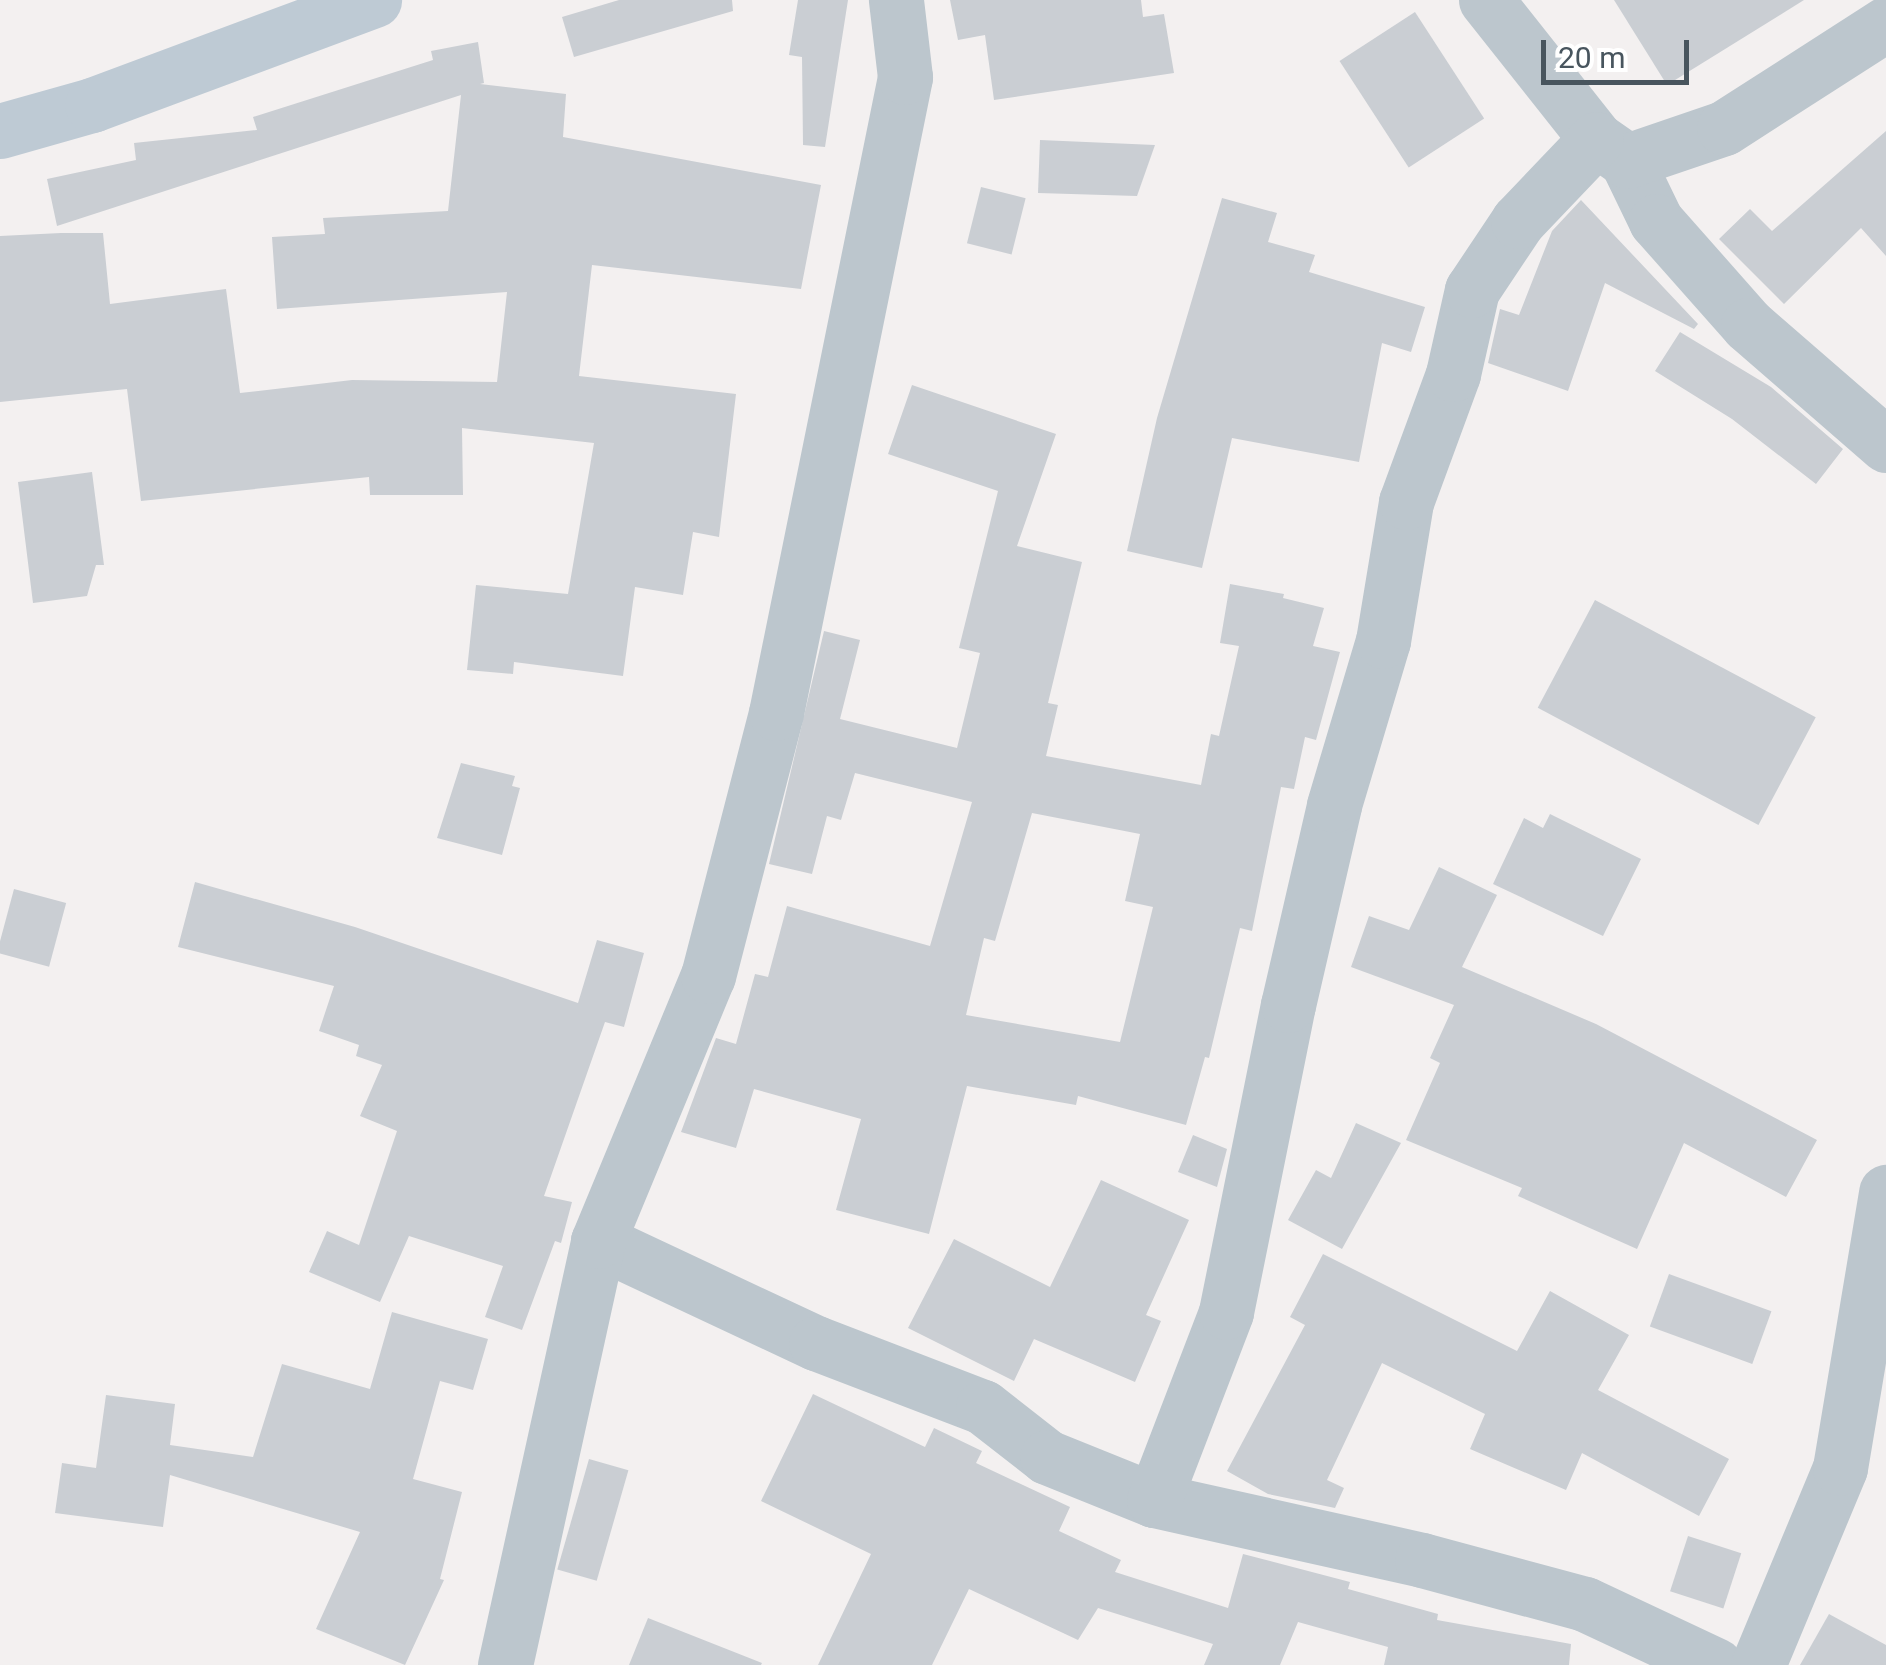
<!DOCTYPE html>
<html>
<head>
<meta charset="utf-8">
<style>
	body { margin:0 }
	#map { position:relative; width:1886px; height:1665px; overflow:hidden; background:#f3f0f0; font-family:Roboto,sans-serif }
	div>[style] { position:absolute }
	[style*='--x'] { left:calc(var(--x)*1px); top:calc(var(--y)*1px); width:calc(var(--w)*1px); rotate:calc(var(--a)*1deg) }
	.building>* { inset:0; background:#caced3; transform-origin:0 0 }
	.street>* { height:55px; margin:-27.5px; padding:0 27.5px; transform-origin:27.5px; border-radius:27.5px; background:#bcc6cd }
	.secondary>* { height:55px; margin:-27.5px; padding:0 27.5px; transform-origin:27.5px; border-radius:27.5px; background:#becad4 }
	span { translate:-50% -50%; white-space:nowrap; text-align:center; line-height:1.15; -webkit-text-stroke:10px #fff; paint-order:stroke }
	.scale { position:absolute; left:1541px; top:40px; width:148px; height:45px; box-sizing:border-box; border:5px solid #48555e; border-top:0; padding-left:12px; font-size:30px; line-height:35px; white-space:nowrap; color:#48555e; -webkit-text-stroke:8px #fff; paint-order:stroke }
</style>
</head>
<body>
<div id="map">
	<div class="building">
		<i style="clip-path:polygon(619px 0,732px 0,733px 11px,574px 57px,562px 17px)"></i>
		<i style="clip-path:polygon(798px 0,848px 0,825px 147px,803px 145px,802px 57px,789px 55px)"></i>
		<i style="clip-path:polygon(950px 0,1141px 0,1143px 17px,1164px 14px,1174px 73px,994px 100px,985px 35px,958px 40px)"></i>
		<i style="clip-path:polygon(1614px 0,1804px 0,1667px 85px)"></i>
		<i style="left:1415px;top:12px;width:127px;height:90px;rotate:57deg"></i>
		<i style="clip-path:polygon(478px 42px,484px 83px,480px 84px,566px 94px,563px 137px,821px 185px,801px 289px,592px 265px,579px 376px,736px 394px,719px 537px,693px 532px,683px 595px,635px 587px,623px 676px,514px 662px,513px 674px,467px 670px,476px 585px,568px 594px,594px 443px,462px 428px,463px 495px,370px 495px,369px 477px,141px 501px,127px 389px,0 402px,0 236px,61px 233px,103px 233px,110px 304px,226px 289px,240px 393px,352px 380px,497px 382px,507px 292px,277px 309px,272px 237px,325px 234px,323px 218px,448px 211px,461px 95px,57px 226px,47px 179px,136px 160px,134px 143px,257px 130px,253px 117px,433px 60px,431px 51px)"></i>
		<i style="clip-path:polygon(1886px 131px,1886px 256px,1861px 228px,1784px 304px,1719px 239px,1750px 209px,1772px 231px)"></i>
		<i style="clip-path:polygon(1040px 140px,1155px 145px,1137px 196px,1038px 193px)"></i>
		<i style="left:981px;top:187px;width:46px;height:58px;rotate:14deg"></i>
		<i style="clip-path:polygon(1222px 198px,1277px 213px,1268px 242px,1315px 255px,1309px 272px,1425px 307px,1411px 352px,1382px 343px,1359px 462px,1232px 438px,1202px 568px,1127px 551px,1157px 418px)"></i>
		<i style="clip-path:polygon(1581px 200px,1698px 324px,1694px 329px,1605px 283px,1568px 391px,1488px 363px,1500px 309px,1519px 315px,1552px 231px)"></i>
		<i style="clip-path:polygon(1680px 332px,1771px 387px,1843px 449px,1816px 484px,1732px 419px,1655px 371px)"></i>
		<i style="clip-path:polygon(evenodd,912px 385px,1056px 434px,1017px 546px,1082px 562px,1048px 703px,1058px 705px,1046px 756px,1201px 785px,1211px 734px,1219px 736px,1239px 646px,1220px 643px,1230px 584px,1284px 594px,1283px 598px,1324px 608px,1313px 646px,1340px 652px,1316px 740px,1305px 737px,1294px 789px,1281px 787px,1252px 931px,1240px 928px,1209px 1058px,1205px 1057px,1186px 1125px,1078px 1096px,1076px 1105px,967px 1086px,929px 1234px,836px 1210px,861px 1119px,754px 1089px,736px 1148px,681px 1132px,716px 1038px,736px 1044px,755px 974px,768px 977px,787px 906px,930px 946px,972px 802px,855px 773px,841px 820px,827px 816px,812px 874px,769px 864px,824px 631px,860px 640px,840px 719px,957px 748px,980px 653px,959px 648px,998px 491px,888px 454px,912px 385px,1032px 813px,1140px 834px,1125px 901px,1153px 907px,1120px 1042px,966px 1015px,984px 938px,995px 941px,1032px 813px)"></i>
		<i style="clip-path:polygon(92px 472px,104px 565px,96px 565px,87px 596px,33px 603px,18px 482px)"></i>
		<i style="left:1595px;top:600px;width:250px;height:122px;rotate:28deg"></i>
		<i style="clip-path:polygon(461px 763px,515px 776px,512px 786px,520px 788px,502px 855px,437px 838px)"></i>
		<i style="clip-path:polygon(1550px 814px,1641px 859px,1603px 936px,1493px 884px,1524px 818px,1543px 828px)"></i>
		<i style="clip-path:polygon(1439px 867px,1497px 895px,1462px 967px,1596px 1024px,1817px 1140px,1786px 1197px,1684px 1143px,1637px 1249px,1518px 1196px,1522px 1188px,1406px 1140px,1440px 1063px,1430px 1058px,1454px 1005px,1351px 967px,1369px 916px,1409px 930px)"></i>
		<i style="clip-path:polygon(195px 882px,355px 927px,578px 1003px,597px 940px,644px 953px,624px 1027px,605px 1022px,544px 1196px,572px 1202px,561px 1243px,555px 1241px,522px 1330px,485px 1317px,503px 1266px,409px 1236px,380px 1302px,309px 1272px,327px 1231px,359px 1245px,397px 1131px,360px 1116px,382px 1065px,356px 1056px,359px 1045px,319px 1031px,334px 986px,178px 947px)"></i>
		<i style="left:14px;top:889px;width:54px;height:66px;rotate:15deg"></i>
		<i style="clip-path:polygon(1356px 1123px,1401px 1143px,1342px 1249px,1288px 1220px,1316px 1170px,1331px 1178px)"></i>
		<i style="clip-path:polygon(1193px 1135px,1227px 1149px,1217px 1187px,1178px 1172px)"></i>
		<i style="clip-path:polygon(1101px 1180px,1189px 1220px,1146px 1315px,1161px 1321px,1135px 1382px,1034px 1339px,1014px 1381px,908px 1328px,954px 1239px,1050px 1287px)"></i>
		<i style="clip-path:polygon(1323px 1254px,1517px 1351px,1550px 1291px,1629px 1335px,1598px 1390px,1729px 1459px,1699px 1516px,1582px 1453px,1566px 1490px,1470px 1449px,1485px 1414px,1382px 1363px,1327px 1480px,1344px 1488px,1335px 1508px,1268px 1494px,1227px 1471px,1305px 1325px,1290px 1317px)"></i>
		<i style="left:1669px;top:1274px;width:109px;height:56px;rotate:20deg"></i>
		<i style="clip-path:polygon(392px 1312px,488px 1339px,473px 1390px,440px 1381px,413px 1479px,462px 1492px,440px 1579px,444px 1580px,405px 1665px,316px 1629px,360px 1532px,170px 1475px,163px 1527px,55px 1513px,62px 1463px,96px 1468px,106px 1395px,175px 1404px,170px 1445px,253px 1457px,282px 1364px,370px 1389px)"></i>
		<i style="clip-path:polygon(813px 1394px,925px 1447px,934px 1428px,982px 1451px,976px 1463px,1070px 1507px,1059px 1531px,1121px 1560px,1115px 1572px,1228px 1608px,1243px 1554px,1350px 1582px,1348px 1589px,1438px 1614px,1437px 1620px,1571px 1644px,1569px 1665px,1384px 1665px,1388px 1647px,1298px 1622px,1280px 1665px,1204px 1665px,1213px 1644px,1098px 1608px,1078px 1640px,969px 1589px,932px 1665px,818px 1665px,871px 1554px,761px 1501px)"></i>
		<i style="left:589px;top:1459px;width:41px;height:115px;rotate:16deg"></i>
		<i style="left:1688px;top:1536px;width:56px;height:58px;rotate:18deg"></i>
		<i style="clip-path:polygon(1829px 1614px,1886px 1645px,1886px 1665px,1800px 1665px)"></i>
		<i style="clip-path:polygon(648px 1618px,762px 1663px,761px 1665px,629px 1665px)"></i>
	</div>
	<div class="street">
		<i style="--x:1486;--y:0;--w:177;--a:51.6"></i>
		<i style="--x:1596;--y:139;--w:38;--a:35"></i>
		<i style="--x:1627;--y:161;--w:67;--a:64.2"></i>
		<i style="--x:1656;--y:221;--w:139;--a:48.5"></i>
		<i style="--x:1748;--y:325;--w:183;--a:41"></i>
		<i style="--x:1627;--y:161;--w:102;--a:-18.8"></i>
		<i style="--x:1724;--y:128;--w:193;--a:-32.7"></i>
		<i style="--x:598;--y:1241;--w:241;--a:25.1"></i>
		<i style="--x:816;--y:1343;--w:179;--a:21"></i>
		<i style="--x:983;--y:1407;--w:81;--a:38"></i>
		<i style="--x:1047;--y:1457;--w:115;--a:21.9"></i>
		<i style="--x:1154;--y:1500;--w:275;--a:12.6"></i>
		<i style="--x:1422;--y:1560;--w:169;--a:15.1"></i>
		<i style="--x:1585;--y:1604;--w:144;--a:25.1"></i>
		<i style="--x:1154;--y:1500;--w:201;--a:-69"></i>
		<i style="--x:1226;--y:1312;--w:313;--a:-78.6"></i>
		<i style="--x:1288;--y:1005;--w:205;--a:-77"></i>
		<i style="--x:1334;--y:805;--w:171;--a:-73.4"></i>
		<i style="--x:1383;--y:641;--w:141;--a:-80.6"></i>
		<i style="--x:1406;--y:502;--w:136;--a:-69.8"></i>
		<i style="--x:1453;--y:374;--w:86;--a:-77.3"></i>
		<i style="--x:1472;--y:290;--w:83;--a:-56.3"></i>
		<i style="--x:1518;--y:221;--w:113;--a:-46.4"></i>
		<i style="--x:505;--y:1665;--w:434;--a:-77.6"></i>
		<i style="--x:598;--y:1241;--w:287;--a:-67.5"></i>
		<i style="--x:708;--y:976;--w:272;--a:-75.5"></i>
		<i style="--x:776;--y:713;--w:649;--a:-78.53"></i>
		<i style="--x:905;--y:77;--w:78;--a:-96.7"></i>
		<i style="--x:1758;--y:1665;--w:213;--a:-67.4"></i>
		<i style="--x:1840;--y:1468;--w:280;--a:-80.5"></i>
	</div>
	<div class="secondary">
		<i style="--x:0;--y:131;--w:96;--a:-15.8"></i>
		<i style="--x:92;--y:105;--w:301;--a:-20.4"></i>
	</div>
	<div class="scale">20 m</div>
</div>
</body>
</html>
